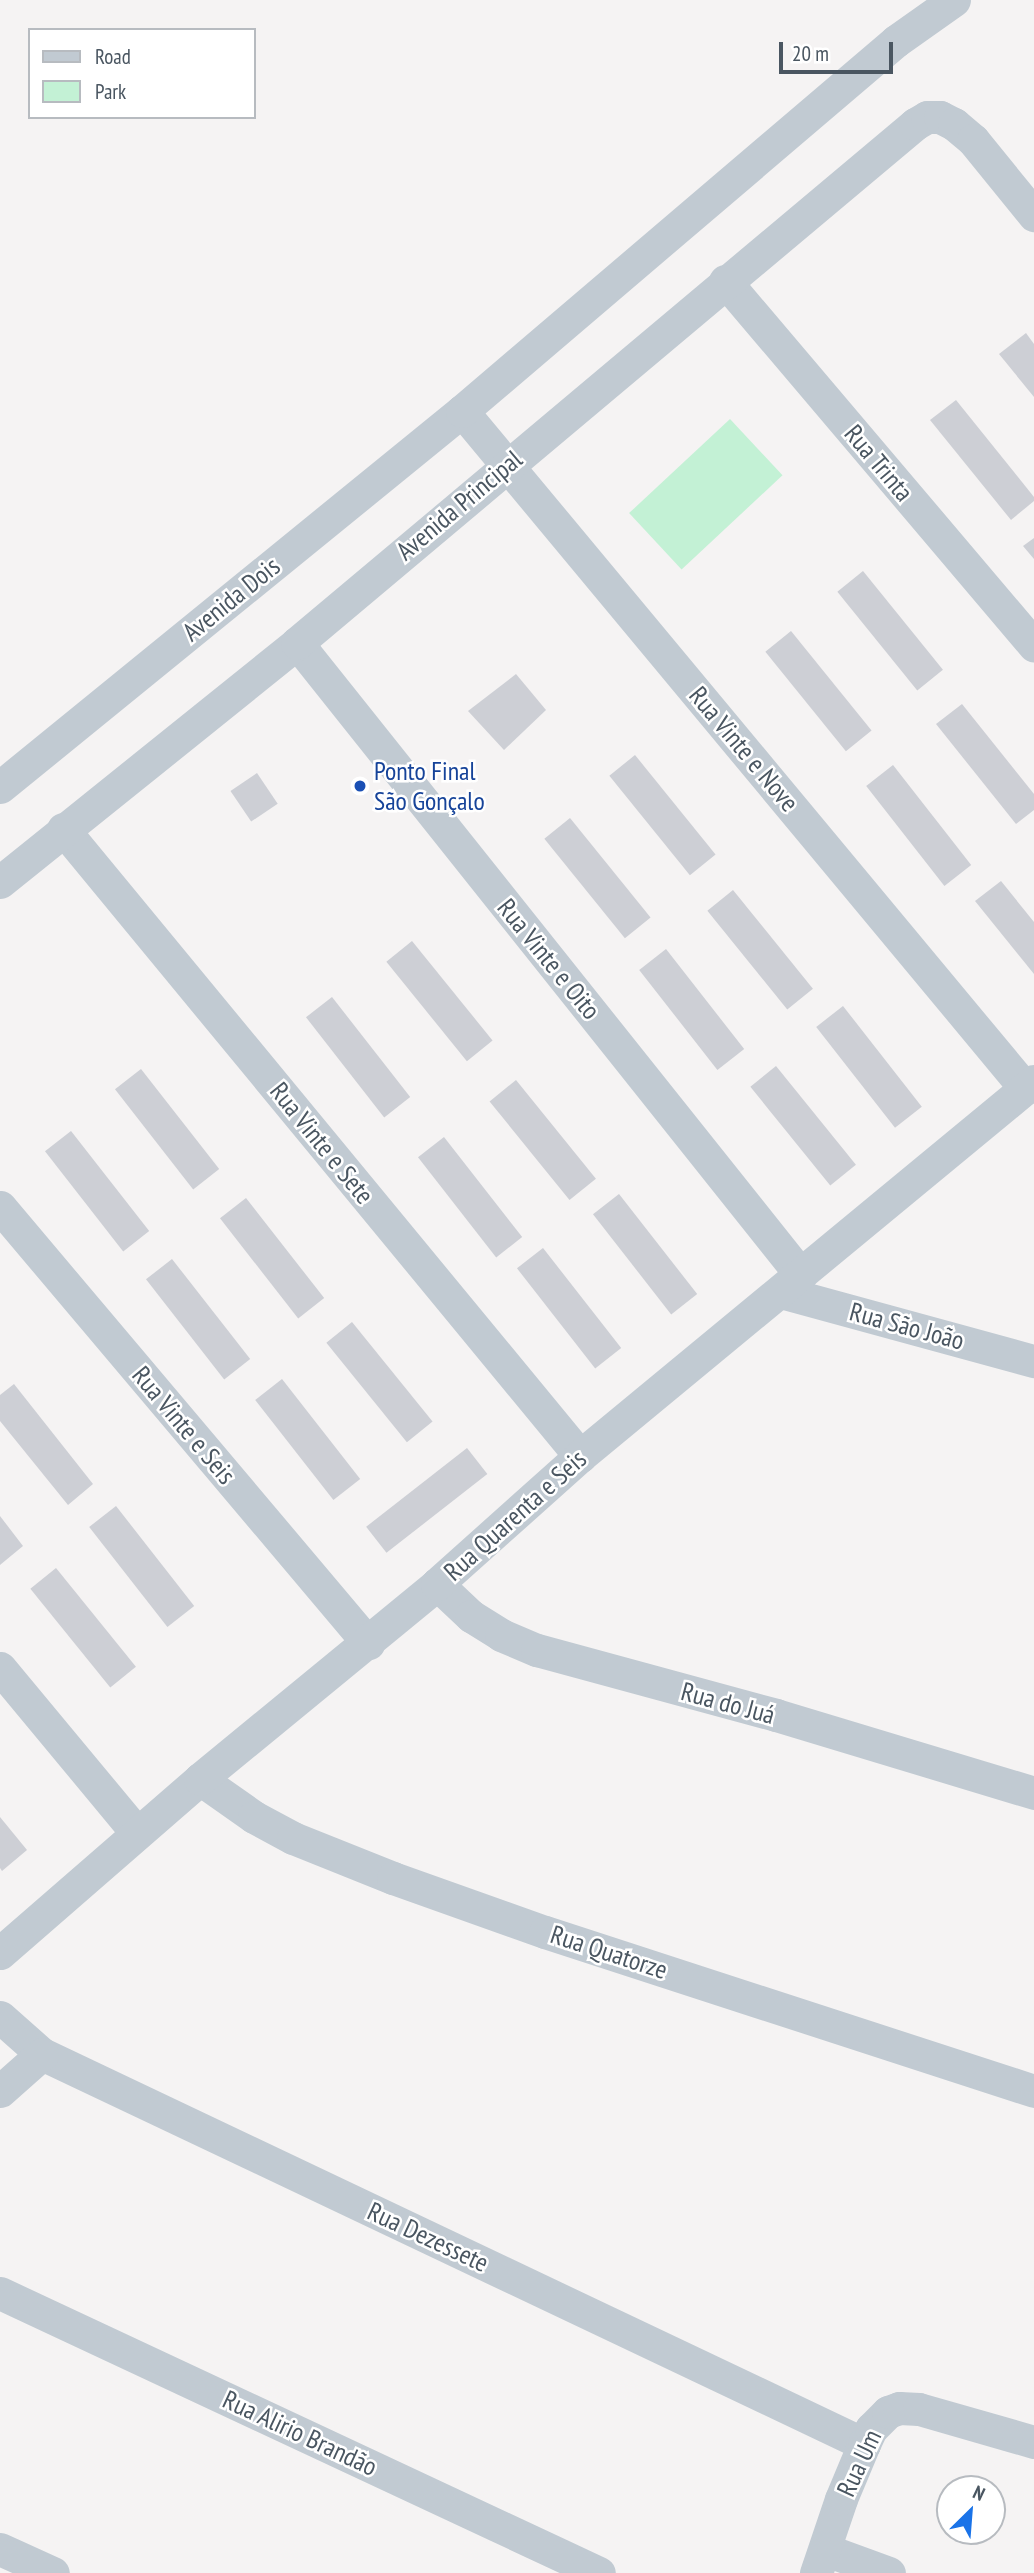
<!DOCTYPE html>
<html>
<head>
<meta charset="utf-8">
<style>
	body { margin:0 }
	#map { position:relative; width:1034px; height:2573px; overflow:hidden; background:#f5f3f3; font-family:"PT Sans Narrow",sans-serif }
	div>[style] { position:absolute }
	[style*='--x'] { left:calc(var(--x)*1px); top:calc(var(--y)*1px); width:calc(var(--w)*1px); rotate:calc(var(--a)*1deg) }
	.green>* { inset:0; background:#c3f1d5; transform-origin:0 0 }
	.building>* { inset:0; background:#cdcfd5; transform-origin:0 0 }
	.street>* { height:33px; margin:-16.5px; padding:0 16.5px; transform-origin:16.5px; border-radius:16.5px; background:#c1cad2 }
	.dots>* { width:19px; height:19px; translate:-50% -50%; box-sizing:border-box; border:4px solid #fff; border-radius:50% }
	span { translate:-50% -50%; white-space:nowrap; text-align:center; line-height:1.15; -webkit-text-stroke:5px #fff; paint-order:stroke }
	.street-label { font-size:26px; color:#4a5661 }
	.transit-label { font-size:26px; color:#164399 }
	.left { translate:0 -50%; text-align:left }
	.legend { position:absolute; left:28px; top:28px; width:228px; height:91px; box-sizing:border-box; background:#fff; border:2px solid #b7bbc0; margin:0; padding:9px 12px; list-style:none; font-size:21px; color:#4a5661 }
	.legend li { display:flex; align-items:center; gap:14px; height:35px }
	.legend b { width:35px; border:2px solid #b7bbc0 }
	.north { position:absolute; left:936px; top:2475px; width:70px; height:70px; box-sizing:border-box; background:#fff; border:2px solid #b7bbc0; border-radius:50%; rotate:25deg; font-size:19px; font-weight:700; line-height:28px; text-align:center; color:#4a5661 }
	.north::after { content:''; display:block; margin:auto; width:24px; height:32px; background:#1a73e8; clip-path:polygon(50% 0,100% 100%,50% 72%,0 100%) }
	.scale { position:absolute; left:779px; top:42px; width:114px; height:32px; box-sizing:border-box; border:4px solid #4a5661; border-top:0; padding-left:9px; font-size:21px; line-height:24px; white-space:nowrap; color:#4a5661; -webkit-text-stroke:5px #fff; paint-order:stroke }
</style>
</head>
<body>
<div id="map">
	<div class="green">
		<i style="left:730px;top:419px;width:77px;height:138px;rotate:47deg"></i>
	</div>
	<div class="building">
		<i style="clip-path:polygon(1026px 333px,1034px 344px,1034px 397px,999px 354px)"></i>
		<i style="clip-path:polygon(956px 400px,1034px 497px,1034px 501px,1011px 520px,930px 420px)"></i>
		<i style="clip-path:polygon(1034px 538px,1034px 559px,1023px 546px)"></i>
		<i style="left:863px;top:571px;width:127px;height:33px;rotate:51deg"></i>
		<i style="left:791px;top:631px;width:128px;height:33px;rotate:51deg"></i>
		<i style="clip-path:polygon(516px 674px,546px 710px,504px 750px,468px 711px)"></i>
		<i style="clip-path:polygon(962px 704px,1034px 794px,1034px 810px,1016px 824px,936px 724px)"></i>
		<i style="left:635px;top:755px;width:128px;height:33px;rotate:51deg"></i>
		<i style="left:893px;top:765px;width:127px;height:34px;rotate:52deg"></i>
		<i style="left:257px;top:773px;width:37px;height:32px;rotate:56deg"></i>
		<i style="left:570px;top:818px;width:128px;height:33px;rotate:51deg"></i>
		<i style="clip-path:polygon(1001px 881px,1034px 922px,1034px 974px,975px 901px)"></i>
		<i style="left:733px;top:890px;width:127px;height:33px;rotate:51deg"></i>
		<i style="left:412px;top:941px;width:128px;height:33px;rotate:51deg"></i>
		<i style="left:666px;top:949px;width:127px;height:34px;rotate:52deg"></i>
		<i style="left:332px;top:997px;width:127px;height:33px;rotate:52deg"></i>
		<i style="left:843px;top:1006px;width:128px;height:34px;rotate:52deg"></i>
		<i style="left:776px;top:1066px;width:127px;height:33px;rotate:51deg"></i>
		<i style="left:141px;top:1069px;width:127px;height:33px;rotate:52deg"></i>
		<i style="left:516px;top:1080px;width:127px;height:34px;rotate:51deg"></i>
		<i style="left:71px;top:1131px;width:127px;height:33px;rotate:52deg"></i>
		<i style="left:444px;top:1137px;width:127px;height:33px;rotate:52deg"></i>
		<i style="left:619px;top:1194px;width:127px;height:33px;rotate:52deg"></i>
		<i style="left:246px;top:1198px;width:127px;height:33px;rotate:52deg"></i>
		<i style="left:543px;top:1248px;width:127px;height:33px;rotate:52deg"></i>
		<i style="left:172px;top:1259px;width:127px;height:33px;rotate:52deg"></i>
		<i style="left:352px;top:1322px;width:128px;height:33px;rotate:51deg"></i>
		<i style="left:282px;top:1379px;width:127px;height:34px;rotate:52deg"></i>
		<i style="clip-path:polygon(14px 1384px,93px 1484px,68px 1505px,0 1421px,0 1395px)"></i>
		<i style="left:467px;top:1448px;width:33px;height:128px;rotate:52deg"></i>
		<i style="left:116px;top:1506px;width:127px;height:34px;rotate:52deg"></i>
		<i style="clip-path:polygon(0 1516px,23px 1546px,0 1565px)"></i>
		<i style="left:56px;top:1568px;width:127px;height:33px;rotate:51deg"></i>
		<i style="clip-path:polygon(0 1817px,27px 1850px,2px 1871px,0 1868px)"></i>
	</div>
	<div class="street">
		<i style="--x:725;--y:281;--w:478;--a:49.7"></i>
		<i style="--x:462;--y:411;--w:881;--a:50.25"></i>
		<i style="--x:297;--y:643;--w:808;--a:51.43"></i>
		<i style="--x:0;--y:787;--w:596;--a:-39.14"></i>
		<i style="--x:462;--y:411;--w:570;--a:-40.45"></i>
		<i style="--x:896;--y:41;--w:71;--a:-35.3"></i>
		<i style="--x:63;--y:829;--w:813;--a:50.49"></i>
		<i style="--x:0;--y:882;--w:381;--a:-38.8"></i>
		<i style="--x:297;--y:643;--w:807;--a:-40.02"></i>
		<i style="--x:915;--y:124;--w:14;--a:-30"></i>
		<i style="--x:927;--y:117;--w:13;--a:0"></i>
		<i style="--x:940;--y:117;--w:16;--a:27"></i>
		<i style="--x:954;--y:124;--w:25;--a:40"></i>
		<i style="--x:973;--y:140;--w:97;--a:50.9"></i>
		<i style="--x:0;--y:1207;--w:571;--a:49.83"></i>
		<i style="--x:781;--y:1292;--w:262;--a:15.3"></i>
		<i style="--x:437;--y:1584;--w:47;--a:43.3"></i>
		<i style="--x:471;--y:1616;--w:36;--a:32"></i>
		<i style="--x:501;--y:1635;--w:39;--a:23"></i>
		<i style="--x:537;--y:1650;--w:248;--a:15.2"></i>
		<i style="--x:776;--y:1715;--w:270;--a:16.8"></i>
		<i style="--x:0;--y:1668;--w:213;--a:50.3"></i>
		<i style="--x:200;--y:1779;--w:66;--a:35.1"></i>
		<i style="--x:254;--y:1817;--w:44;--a:28.3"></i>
		<i style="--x:293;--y:1838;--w:108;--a:21.8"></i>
		<i style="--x:393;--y:1878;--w:161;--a:19.6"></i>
		<i style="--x:545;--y:1932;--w:514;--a:18.01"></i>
		<i style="--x:0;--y:1953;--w:265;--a:-41"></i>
		<i style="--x:200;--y:1779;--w:307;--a:-39.4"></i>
		<i style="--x:437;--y:1584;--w:192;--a:-41.8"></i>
		<i style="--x:580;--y:1456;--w:589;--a:-39.56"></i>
		<i style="--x:0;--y:2017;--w:56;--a:41.4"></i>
		<i style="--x:42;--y:2054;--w:910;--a:25.38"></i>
		<i style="--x:0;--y:2091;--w:56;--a:-41.4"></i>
		<i style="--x:0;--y:2293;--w:661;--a:25.05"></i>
		<i style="--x:0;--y:2549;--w:58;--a:24.4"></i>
		<i style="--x:826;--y:2550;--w:67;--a:20.1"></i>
		<i style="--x:816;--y:2573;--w:78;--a:-71.3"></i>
		<i style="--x:841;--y:2499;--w:60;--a:-67.3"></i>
		<i style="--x:864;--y:2444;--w:17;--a:-65"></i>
		<i style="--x:871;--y:2429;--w:24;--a:-45"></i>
		<i style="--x:888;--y:2412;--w:12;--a:-20"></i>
		<i style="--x:899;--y:2408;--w:20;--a:3"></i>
		<i style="--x:919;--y:2409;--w:120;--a:16"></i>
	</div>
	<div class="dots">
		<i style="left:360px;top:786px;background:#1a4fb4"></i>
	</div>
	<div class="street-label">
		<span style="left:879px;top:463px;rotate:50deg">Rua Trinta</span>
		<span style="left:459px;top:505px;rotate:-40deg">Avenida Principal</span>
		<span style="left:231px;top:599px;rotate:-39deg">Avenida Dois</span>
		<span style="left:744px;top:749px;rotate:50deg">Rua Vinte e Nove</span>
		<span style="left:549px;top:959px;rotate:51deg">Rua Vinte e Oito</span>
		<span style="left:322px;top:1143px;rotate:51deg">Rua Vinte e Sete</span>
		<span style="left:907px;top:1326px;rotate:15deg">Rua São João</span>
		<span style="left:184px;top:1425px;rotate:50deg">Rua Vinte e Seis</span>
		<span style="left:515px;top:1515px;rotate:-42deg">Rua Quarenta e Seis</span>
		<span style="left:728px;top:1703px;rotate:15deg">Rua do Juá</span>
		<span style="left:609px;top:1952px;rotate:18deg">Rua Quatorze</span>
		<span style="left:428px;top:2237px;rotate:25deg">Rua Dezessete</span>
		<span style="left:300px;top:2433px;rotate:25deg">Rua Alirio Brandão</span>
		<span style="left:859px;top:2463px;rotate:-65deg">Rua Um</span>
	</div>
	<div class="transit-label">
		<span class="left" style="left:374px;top:786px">Ponto Final<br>São Gonçalo</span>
	</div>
	<ul class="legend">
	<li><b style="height:9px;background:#c1cad2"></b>Road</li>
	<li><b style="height:19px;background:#c3f1d5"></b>Park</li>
	</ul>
	<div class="north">N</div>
	<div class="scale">20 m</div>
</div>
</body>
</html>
